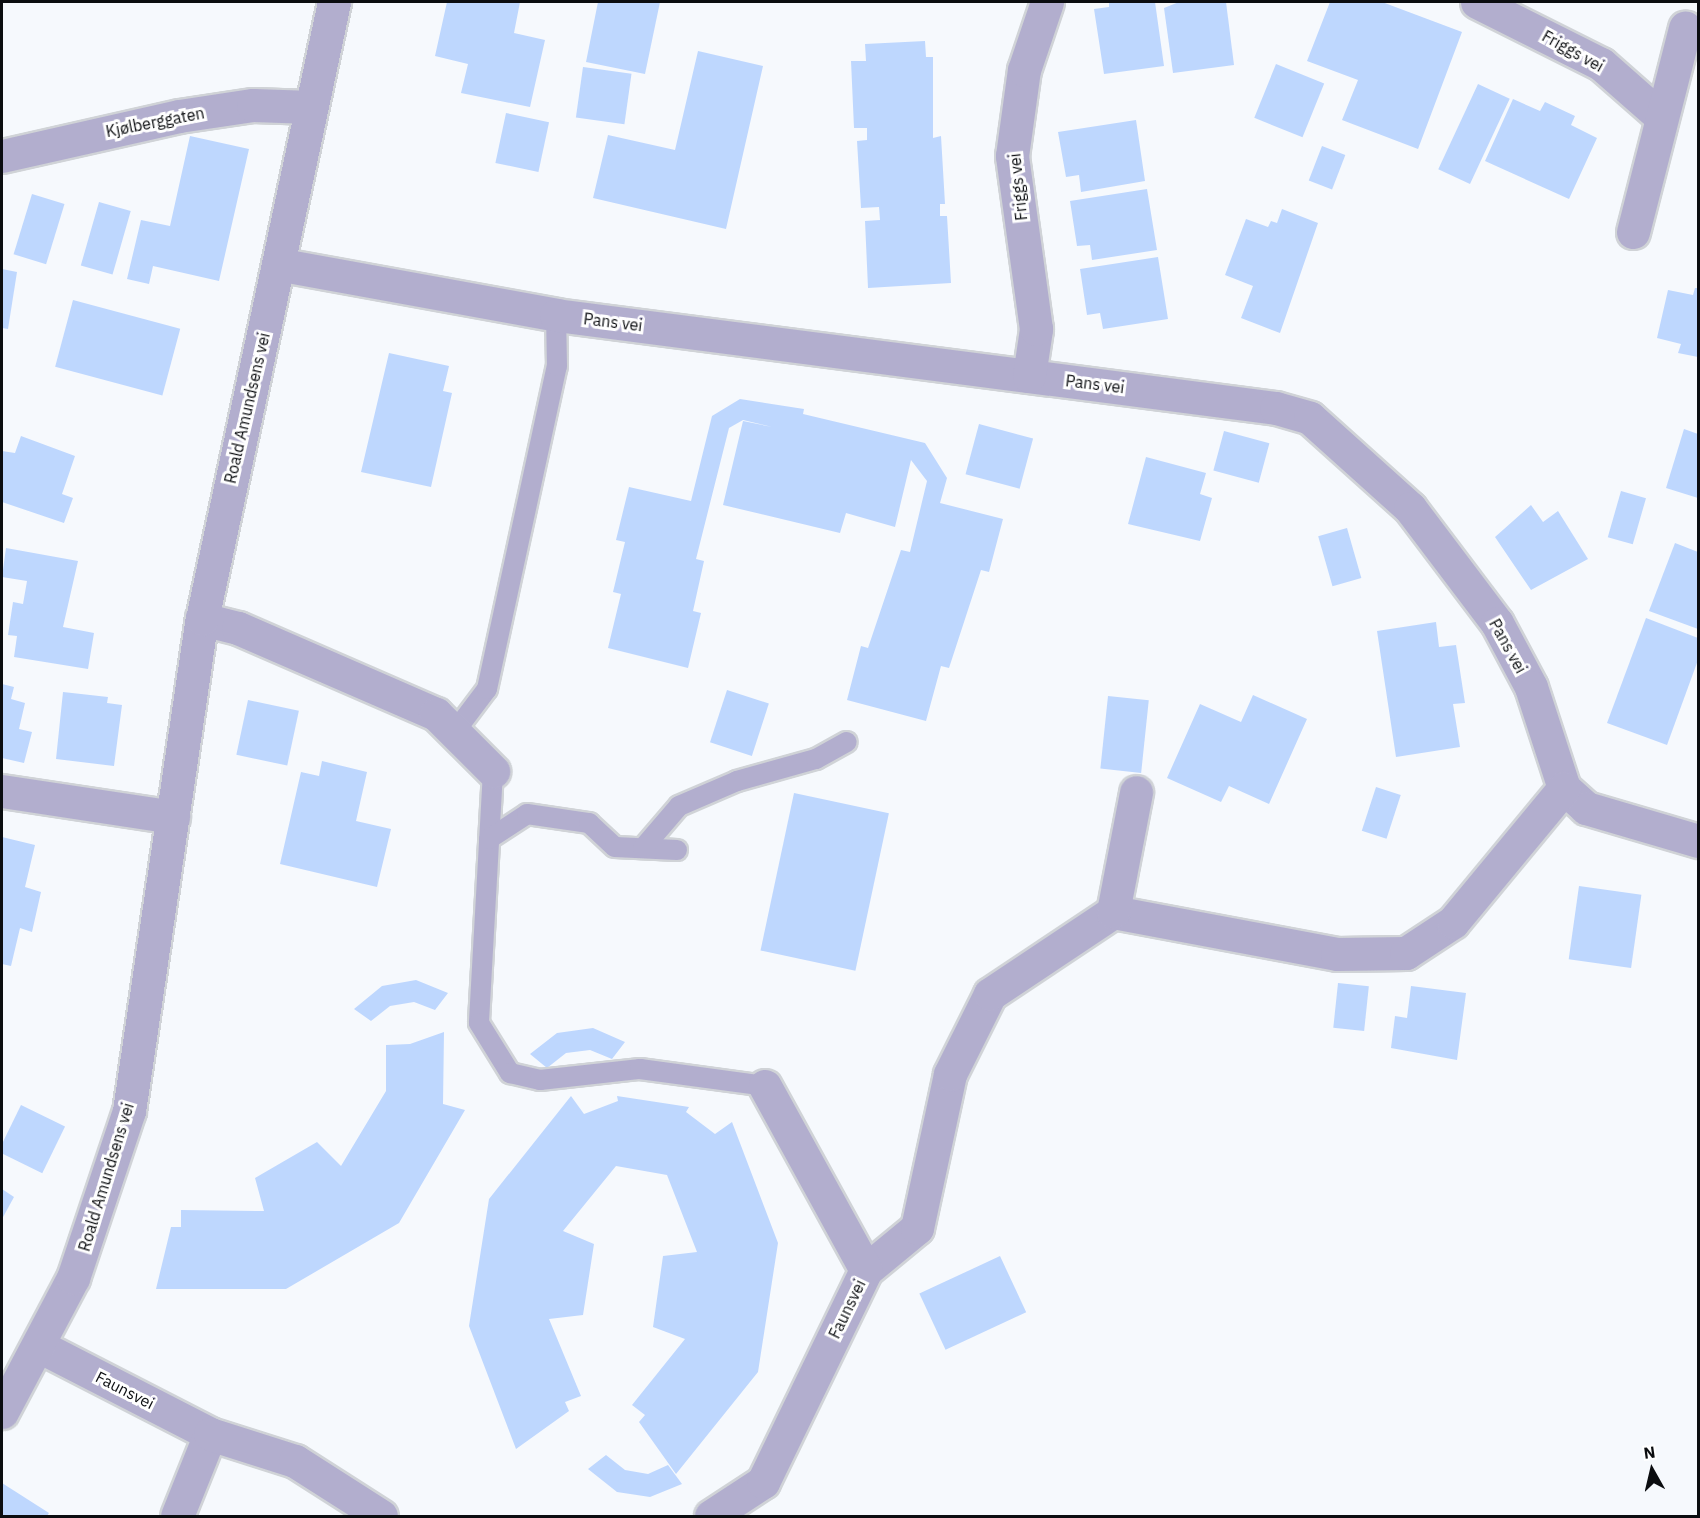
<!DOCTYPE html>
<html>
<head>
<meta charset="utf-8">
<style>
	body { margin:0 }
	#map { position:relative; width:1700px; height:1518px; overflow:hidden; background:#f6f9fd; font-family:"IBM Plex Sans",sans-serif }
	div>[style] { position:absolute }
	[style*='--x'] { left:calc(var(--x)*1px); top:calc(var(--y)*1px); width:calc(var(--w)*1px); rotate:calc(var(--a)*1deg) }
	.building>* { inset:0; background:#bed7fe; transform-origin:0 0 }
	.roads { filter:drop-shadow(2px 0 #d0d3d7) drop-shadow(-2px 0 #d0d3d7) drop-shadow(0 2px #d0d3d7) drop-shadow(0 -2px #d0d3d7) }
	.service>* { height:20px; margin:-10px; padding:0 10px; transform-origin:10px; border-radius:10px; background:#b2aece }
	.minor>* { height:33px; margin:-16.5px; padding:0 16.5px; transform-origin:16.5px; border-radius:16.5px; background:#b2aece }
	.tertiary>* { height:33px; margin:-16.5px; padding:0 16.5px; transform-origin:16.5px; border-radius:16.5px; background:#b2aece }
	span { translate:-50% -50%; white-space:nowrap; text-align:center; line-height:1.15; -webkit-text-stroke:6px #fff; paint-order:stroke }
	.street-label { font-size:16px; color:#0b0d10 }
	.frame { position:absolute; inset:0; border:3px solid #0b0d10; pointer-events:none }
	.north { position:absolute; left:1622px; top:1440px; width:60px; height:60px; -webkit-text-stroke:4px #fff; paint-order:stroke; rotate:352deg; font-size:16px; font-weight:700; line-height:24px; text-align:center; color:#0b0d10 }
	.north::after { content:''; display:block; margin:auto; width:21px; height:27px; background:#0b0d10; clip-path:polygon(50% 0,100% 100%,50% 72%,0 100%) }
</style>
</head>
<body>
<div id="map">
	<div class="building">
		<i style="clip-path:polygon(447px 2px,520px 2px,514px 33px,545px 40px,530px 107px,461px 93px,468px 64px,435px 56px)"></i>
		<i style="clip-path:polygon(598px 2px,660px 2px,645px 74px,586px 62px)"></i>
		<i style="clip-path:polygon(1109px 2px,1155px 2px,1164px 66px,1104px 74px,1094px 9px,1109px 7px)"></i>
		<i style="clip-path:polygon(1179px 2px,1226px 2px,1234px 65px,1173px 73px,1164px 8px)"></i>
		<i style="clip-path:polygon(1330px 2px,1382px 2px,1462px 32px,1418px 149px,1342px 120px,1358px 80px,1307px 61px)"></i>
		<i style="clip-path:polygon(925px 41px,926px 57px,933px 57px,933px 138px,941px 136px,945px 204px,940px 204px,940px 216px,947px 216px,951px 283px,868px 288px,865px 221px,880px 220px,879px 207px,861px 208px,857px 141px,867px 140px,867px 128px,854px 128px,851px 61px,866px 61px,865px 44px)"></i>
		<i style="clip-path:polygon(698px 51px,763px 66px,726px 229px,593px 198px,608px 135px,675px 150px)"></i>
		<i style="left:1276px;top:64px;width:52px;height:58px;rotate:22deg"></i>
		<i style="left:583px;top:67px;width:49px;height:51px;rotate:8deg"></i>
		<i style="left:1478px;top:84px;width:35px;height:94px;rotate:25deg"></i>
		<i style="clip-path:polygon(1513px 99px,1540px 111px,1545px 102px,1575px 116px,1571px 125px,1597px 138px,1569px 199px,1485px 161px)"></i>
		<i style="left:506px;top:113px;width:44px;height:51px;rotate:12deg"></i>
		<i style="clip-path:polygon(1136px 120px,1145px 181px,1081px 192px,1079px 175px,1066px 177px,1058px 132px)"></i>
		<i style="clip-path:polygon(190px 136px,249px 149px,219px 281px,153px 266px,149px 284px,127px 279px,141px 220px,170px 226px)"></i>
		<i style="left:1322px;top:146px;width:25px;height:37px;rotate:21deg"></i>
		<i style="clip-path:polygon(1147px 189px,1157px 250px,1092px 260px,1090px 245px,1077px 246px,1070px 201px)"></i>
		<i style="left:32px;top:194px;width:34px;height:63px;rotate:17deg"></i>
		<i style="left:99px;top:202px;width:33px;height:66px;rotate:16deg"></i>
		<i style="clip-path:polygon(1282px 209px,1318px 223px,1280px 333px,1241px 318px,1253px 286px,1225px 275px,1246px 219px,1268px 227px,1271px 221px,1277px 223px)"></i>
		<i style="clip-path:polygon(1158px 257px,1168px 319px,1103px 329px,1100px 313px,1087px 315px,1080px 269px)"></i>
		<i style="clip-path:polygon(2px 269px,17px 272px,8px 329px,2px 328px)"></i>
		<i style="clip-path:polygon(1695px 288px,1698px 288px,1698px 357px,1678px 353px,1681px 344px,1657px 338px,1668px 290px,1693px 295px)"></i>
		<i style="left:73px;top:300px;width:111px;height:69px;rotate:15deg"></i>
		<i style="clip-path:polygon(389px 353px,449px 366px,443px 391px,452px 393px,431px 487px,361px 472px)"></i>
		<i style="clip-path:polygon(740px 399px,804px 409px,803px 414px,925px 443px,947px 478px,940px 503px,1003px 519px,989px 572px,981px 570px,949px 668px,941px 666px,926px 721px,847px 700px,861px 646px,868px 648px,901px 550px,910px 552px,927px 481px,911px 460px,895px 527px,846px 513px,840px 533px,723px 505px,743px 421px,772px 427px,743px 420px,729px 428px,696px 559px,704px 561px,693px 611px,701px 613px,688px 668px,608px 648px,621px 594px,613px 592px,625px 542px,616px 540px,629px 487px,691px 501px,712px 416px)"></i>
		<i style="left:979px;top:424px;width:56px;height:52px;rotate:15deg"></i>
		<i style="clip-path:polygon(1684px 429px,1698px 434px,1698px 498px,1666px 488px)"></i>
		<i style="left:1224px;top:431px;width:47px;height:41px;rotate:15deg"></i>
		<i style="clip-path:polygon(21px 436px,75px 456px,62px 494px,73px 498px,64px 523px,2px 502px,2px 451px,15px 453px)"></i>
		<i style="clip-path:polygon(1146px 457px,1206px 473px,1200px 494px,1212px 498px,1200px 541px,1128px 524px)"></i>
		<i style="left:1621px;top:491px;width:26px;height:48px;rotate:16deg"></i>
		<i style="clip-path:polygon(1531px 505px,1543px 522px,1558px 511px,1588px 559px,1531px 590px,1495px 537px)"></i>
		<i style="left:1347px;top:528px;width:52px;height:30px;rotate:74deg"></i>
		<i style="clip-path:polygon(1675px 543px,1698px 552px,1698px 629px,1649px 611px)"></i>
		<i style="clip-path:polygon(6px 548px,78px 561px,63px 627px,94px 633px,88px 669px,14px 657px,17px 636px,8px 635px,13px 602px,23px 604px,27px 581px,2px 577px)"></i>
		<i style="clip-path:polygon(1646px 618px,1698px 638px,1698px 660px,1667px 745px,1607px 723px)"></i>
		<i style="clip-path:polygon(1436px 622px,1439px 647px,1456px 645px,1465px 703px,1453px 704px,1460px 747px,1396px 757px,1377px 631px)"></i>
		<i style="clip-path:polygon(2px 684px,14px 687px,11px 699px,25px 703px,19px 729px,32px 732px,24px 763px,2px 758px)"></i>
		<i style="left:727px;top:690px;width:44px;height:55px;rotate:18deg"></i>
		<i style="clip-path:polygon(63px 692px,108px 697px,107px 703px,122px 705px,114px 766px,56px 759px)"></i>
		<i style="clip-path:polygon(1253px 695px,1307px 719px,1269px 804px,1229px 786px,1221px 802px,1167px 778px,1200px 704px,1241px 722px)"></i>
		<i style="left:1108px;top:696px;width:41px;height:73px;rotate:6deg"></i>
		<i style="left:248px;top:700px;width:52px;height:56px;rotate:12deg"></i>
		<i style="clip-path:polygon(322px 761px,367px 772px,356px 821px,391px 829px,377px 887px,280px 864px,301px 772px,319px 776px)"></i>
		<i style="left:1376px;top:787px;width:26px;height:46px;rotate:18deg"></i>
		<i style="left:794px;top:793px;width:97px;height:161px;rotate:12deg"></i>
		<i style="clip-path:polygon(2px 837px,35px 845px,25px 887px,41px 892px,32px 932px,20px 928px,11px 966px,2px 964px)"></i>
		<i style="left:1579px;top:886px;width:63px;height:74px;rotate:8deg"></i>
		<i style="clip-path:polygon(416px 980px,448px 993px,435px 1010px,414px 1002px,390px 1006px,371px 1021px,354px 1009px,382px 986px)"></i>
		<i style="left:1338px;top:983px;width:31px;height:45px;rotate:6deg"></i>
		<i style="clip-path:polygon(1411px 986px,1466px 993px,1457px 1060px,1391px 1048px,1395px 1016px,1407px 1018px)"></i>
		<i style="clip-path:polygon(593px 1028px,625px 1042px,612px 1059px,590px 1050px,566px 1053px,547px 1068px,530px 1054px,557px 1033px)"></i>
		<i style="clip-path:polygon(444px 1032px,443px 1104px,465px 1110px,399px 1223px,286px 1289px,156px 1289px,171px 1227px,181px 1227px,181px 1210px,264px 1211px,255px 1178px,317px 1142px,341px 1166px,386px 1091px,386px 1045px,410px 1044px)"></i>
		<i style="clip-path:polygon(571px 1096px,584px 1114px,618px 1101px,617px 1096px,689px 1107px,686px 1112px,715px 1134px,732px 1122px,778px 1243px,758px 1372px,676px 1474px,639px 1422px,645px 1415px,632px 1405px,685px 1339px,653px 1327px,663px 1256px,697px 1252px,667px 1175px,616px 1166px,563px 1231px,594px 1244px,583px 1315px,549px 1319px,581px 1396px,565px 1402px,569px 1411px,516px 1449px,469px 1326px,489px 1199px)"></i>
		<i style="left:21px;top:1105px;width:49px;height:52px;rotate:26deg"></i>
		<i style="clip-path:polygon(2px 1189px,14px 1197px,2px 1219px)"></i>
		<i style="left:1000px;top:1256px;width:62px;height:89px;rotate:65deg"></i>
		<i style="clip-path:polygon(606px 1455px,625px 1470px,648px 1474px,668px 1465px,682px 1484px,650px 1497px,617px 1492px,588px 1469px)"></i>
		<i style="clip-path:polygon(2px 1483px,49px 1513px,47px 1516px,2px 1516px)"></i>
	</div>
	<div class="roads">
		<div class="service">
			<i style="--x:456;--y:730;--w:51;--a:-52.9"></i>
			<i style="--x:487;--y:689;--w:330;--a:-77.8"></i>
			<i style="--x:557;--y:366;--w:51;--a:-91.1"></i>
			<i style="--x:493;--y:771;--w:252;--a:93.2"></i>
			<i style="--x:479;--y:1023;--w:59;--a:58.2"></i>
			<i style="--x:510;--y:1073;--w:31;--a:13"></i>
			<i style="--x:540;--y:1080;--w:101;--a:-6.3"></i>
			<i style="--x:640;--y:1069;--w:126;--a:7.7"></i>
			<i style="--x:489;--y:839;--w:45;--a:-33.3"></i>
			<i style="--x:527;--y:814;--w:63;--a:8.3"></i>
			<i style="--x:589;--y:823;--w:35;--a:43"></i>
			<i style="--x:615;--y:847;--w:62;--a:2.8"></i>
			<i style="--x:643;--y:848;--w:55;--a:-49.4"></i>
			<i style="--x:679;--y:806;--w:63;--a:-23.3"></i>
			<i style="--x:737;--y:781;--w:82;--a:-15.6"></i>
			<i style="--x:816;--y:759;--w:35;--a:-29"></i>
		</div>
		<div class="minor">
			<i style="--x:1477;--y:2;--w:139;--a:26.6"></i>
			<i style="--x:1601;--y:64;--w:77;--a:41.3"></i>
			<i style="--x:2;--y:156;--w:181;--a:-12.7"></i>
			<i style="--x:179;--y:116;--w:75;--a:-8.5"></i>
			<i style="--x:253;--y:105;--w:58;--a:2"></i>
			<i style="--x:1633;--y:232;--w:211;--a:-75.7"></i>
			<i style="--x:282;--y:265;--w:279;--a:10.3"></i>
			<i style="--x:556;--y:315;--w:726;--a:7.36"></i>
			<i style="--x:1276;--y:408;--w:35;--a:16"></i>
			<i style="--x:1310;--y:418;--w:135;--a:42"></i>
			<i style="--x:1410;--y:508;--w:144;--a:52.9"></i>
			<i style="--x:1497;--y:623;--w:72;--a:62"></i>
			<i style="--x:1531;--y:687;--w:106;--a:71.9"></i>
			<i style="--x:1564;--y:788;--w:30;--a:42"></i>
			<i style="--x:1586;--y:808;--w:117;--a:16.4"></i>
			<i style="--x:1029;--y:376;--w:48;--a:-81.5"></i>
			<i style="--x:1036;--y:329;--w:175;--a:-97.9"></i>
			<i style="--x:1012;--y:156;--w:87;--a:-82.1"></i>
			<i style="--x:1024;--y:70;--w:72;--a:-71.3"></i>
			<i style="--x:202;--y:619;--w:37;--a:14"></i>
			<i style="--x:238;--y:628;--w:216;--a:23.5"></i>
			<i style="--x:436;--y:714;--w:81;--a:45"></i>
			<i style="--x:2;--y:791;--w:173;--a:8.6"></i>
			<i style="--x:1113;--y:912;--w:228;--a:10.6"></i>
			<i style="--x:1337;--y:954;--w:69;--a:-0.8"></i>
			<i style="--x:1406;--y:953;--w:56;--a:-33.4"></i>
			<i style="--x:1453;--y:922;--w:174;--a:-50.4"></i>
			<i style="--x:866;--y:1270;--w:66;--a:-39.5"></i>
			<i style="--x:917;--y:1228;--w:157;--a:-77.9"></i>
			<i style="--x:950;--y:1074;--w:89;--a:-63.4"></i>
			<i style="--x:990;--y:994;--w:148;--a:-33.7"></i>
			<i style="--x:1113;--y:912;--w:122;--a:-79.1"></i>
			<i style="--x:39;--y:1346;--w:192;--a:27.2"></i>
			<i style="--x:210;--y:1434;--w:88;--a:111.9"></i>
			<i style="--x:210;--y:1434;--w:89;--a:17.6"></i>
			<i style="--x:295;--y:1461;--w:102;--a:32.6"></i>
			<i style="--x:711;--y:1516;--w:62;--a:-33.2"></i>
			<i style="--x:763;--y:1482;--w:236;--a:-64.1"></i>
			<i style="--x:866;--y:1270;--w:210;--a:-118.8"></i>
		</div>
		<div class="tertiary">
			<i style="--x:2;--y:1412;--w:152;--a:-62.1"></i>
			<i style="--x:73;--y:1278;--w:176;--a:-71.5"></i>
			<i style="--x:129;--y:1111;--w:497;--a:-81.6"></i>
			<i style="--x:202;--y:619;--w:631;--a:-77.92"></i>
		</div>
	</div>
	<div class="street-label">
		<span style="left:1573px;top:51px;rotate:29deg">Friggs vei</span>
		<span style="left:155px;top:122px;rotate:-11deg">Kjølberggaten</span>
		<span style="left:1018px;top:187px;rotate:-96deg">Friggs vei</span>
		<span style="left:613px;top:322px;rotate:7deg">Pans vei</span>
		<span style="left:1095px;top:384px;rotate:7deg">Pans vei</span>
		<span style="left:247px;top:408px;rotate:-77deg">Roald Amundsens vei</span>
		<span style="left:1508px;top:646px;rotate:61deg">Pans vei</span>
		<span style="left:106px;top:1177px;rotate:-73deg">Roald Amundsens vei</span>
		<span style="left:847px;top:1309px;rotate:-64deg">Faunsvei</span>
		<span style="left:125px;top:1390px;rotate:27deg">Faunsvei</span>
	</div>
	<div class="frame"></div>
	<div class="north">N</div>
</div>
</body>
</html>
